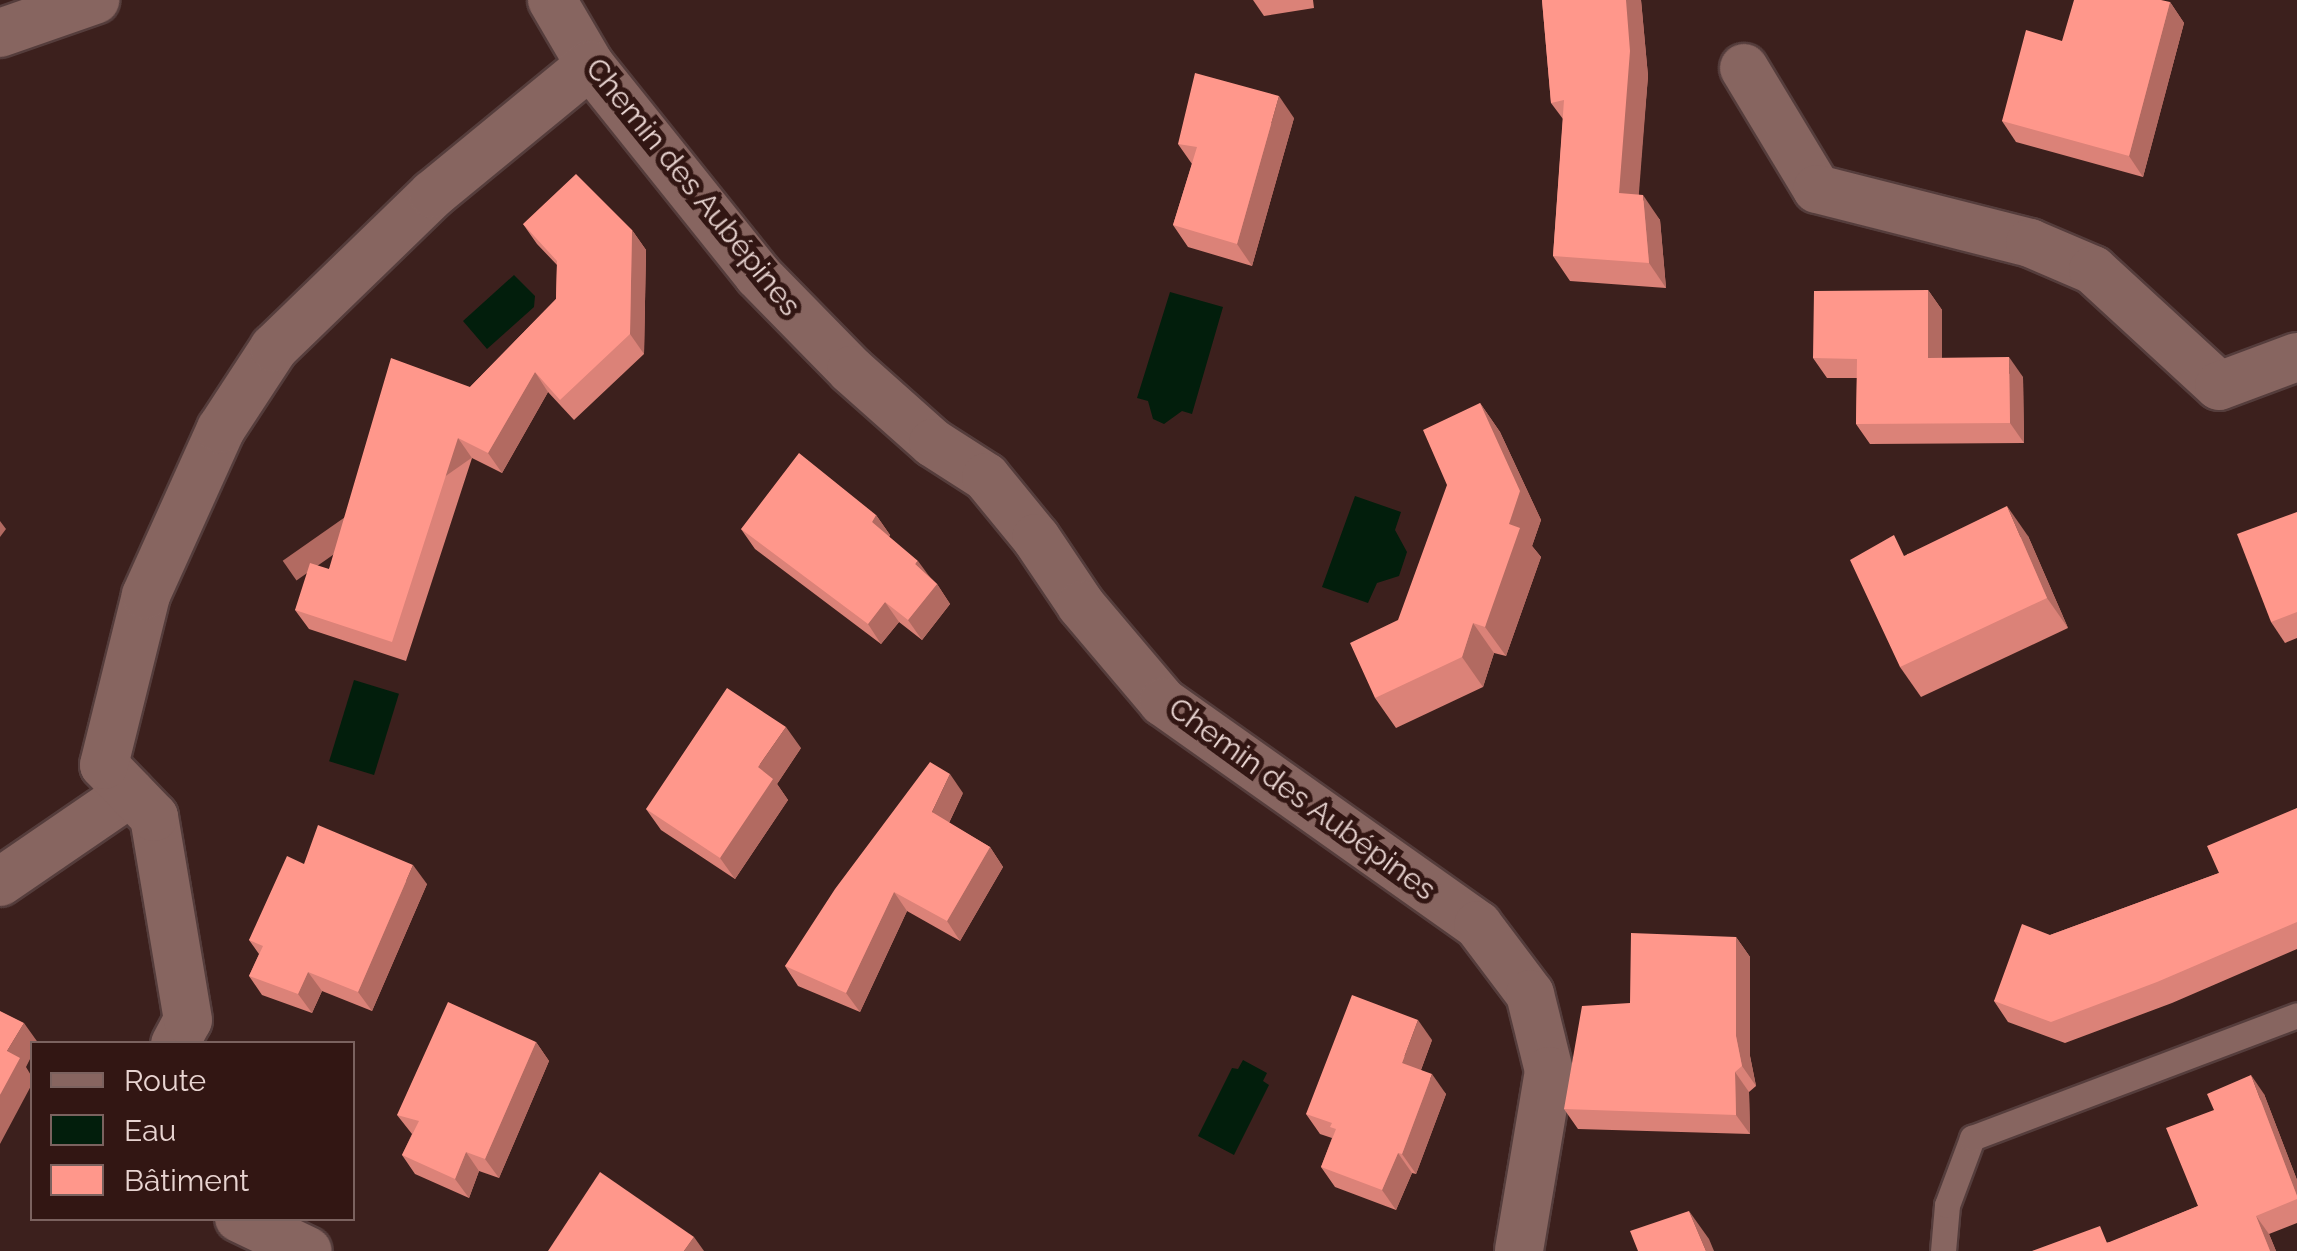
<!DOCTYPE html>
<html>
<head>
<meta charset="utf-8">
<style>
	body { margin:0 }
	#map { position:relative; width:2297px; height:1251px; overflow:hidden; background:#3c201d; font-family:Raleway,sans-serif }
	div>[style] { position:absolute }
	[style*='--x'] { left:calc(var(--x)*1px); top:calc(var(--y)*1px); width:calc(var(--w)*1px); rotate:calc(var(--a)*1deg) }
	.water>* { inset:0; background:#021e0c; transform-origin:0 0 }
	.roads { filter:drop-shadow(2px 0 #553d3c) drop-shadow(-2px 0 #553d3c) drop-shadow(0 2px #553d3c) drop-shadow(0 -2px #553d3c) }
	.service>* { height:25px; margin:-12.5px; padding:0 12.5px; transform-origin:12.5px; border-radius:12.5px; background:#876560 }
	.minor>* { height:48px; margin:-24px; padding:0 24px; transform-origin:24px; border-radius:24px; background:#876560 }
	.wall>* { inset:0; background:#db8278 }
	.shaded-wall>* { inset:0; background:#b26a61; transform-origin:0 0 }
	.building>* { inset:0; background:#ff978b }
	span { translate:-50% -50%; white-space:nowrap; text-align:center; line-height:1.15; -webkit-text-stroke:10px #321613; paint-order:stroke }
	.street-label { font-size:30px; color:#e8d4d1 }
	.legend { position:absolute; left:30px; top:1041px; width:325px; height:180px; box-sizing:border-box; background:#321613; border:2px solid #7b625f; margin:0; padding:12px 18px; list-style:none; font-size:30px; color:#e8d4d1 }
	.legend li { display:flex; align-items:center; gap:20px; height:50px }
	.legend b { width:50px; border:2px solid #7b625f }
</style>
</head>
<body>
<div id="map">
	<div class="water">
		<i style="clip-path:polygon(514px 275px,535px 296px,534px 307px,487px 349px,463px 321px)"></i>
		<i style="clip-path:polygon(1170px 292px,1223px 307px,1192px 414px,1182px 411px,1164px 424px,1153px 419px,1148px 401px,1137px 398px)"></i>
		<i style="clip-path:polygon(1355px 496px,1401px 512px,1395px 530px,1407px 552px,1399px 576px,1377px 583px,1368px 603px,1322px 587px)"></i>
		<i style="left:354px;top:680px;width:47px;height:85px;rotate:17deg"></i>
		<i style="clip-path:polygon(1243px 1060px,1267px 1073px,1263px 1081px,1269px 1085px,1234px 1155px,1198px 1136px,1232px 1068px,1238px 1069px)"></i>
	</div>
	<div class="roads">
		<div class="service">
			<i style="--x:1943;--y:1251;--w:46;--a:-85"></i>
			<i style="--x:1947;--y:1205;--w:72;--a:-69.5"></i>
			<i style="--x:1972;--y:1138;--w:347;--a:-20.7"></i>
		</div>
		<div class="minor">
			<i style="--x:552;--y:0;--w:75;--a:59.7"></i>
			<i style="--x:590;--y:65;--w:269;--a:51.3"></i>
			<i style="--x:758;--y:275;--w:133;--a:45.6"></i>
			<i style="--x:851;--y:370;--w:110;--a:41.7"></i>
			<i style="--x:933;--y:443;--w:63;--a:32.7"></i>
			<i style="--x:986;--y:477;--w:79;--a:50.7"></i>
			<i style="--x:1036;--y:538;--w:81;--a:56.1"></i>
			<i style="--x:1081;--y:605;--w:127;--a:49.8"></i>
			<i style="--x:1163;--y:702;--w:386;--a:35.3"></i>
			<i style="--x:1478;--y:925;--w:86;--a:53"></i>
			<i style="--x:1530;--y:994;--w:79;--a:76.1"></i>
			<i style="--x:1549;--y:1071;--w:182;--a:99.5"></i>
			<i style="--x:0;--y:33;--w:101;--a:-19.2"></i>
			<i style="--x:1744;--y:68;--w:141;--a:58.9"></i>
			<i style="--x:1817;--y:189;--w:220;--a:14.2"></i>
			<i style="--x:2030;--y:243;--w:69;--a:23.2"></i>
			<i style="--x:2093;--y:270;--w:171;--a:42.6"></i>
			<i style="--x:2219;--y:386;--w:83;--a:-20.4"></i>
			<i style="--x:0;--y:882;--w:158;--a:-34.4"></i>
			<i style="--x:175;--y:1044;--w:27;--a:-62"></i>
			<i style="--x:188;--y:1020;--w:206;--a:-99.5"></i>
			<i style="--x:154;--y:817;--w:72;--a:-133.9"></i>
			<i style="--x:104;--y:765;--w:175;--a:-76.1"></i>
			<i style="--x:146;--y:595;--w:182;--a:-65.7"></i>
			<i style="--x:221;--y:429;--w:97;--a:-56.8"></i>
			<i style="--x:274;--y:348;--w:221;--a:-44.1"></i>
			<i style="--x:433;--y:194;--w:203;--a:-39.4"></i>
			<i style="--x:239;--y:1218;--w:76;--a:25.6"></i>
		</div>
	</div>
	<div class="wall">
		<i style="clip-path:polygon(1253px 0,1313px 0,1314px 8px,1264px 16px)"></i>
		<i style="clip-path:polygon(1542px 0,1641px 0,1648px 76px,1638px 194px,1660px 220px,1666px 288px,1570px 281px,1553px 256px,1563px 119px,1551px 103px)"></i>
		<i style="clip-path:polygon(2170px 2px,2184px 23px,2143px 177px,2016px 142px,2002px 121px,2062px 41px)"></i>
		<i style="clip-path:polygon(1294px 118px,1252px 266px,1188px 247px,1173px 225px,1192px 164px,1178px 144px)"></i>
		<i style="clip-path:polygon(523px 224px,632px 230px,646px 250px,644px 354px,574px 420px,548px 392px,502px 473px,472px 458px,406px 661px,309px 629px,295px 610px,329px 569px,470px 387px,556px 299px,557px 265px,537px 244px)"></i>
		<i style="clip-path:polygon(1928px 290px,1942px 310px,1942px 358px,2023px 377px,2024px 443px,1870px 444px,1856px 424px,1857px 378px,1827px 378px,1813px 358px)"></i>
		<i style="clip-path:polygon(1480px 403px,1500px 432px,1541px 520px,1532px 546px,1541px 557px,1506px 656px,1494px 653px,1483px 687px,1396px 728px,1375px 698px)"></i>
		<i style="clip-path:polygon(2297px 512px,2297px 638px,2285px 643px,2271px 622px)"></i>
		<i style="clip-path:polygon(876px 515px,890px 535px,889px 537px,937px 584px,950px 604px,922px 640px,899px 622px,881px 644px,755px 549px,741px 529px)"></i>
		<i style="clip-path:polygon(2028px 536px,2068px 628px,1921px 697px,1900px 667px,1907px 554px)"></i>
		<i style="clip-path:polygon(801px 748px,777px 784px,788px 800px,735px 879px,661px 830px,646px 809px)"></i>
		<i style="clip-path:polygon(963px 793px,949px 823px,990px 847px,1003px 867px,960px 941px,907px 911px,860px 1012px,798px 986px,785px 966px)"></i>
		<i style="clip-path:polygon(2297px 808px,2297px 949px,2172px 1003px,2065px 1043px,2008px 1022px,1994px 1001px,2050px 935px,2219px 873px)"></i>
		<i style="clip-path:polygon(304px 864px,427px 884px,372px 1011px,322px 991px,312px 1013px,262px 995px,249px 976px,259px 954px,249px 940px)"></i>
		<i style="clip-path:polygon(1736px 937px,1750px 957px,1750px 1056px,1756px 1086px,1749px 1092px,1750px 1134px,1578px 1129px,1564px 1109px,1630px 1003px)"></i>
		<i style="clip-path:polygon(1432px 1040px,1421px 1070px,1446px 1094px,1416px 1174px,1412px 1173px,1396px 1210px,1335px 1187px,1321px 1167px,1332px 1138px,1320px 1134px,1306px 1114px)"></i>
		<i style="clip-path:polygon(536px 1042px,549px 1061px,499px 1178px,479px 1171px,469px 1198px,415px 1174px,402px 1155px,412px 1134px,397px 1115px)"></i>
		<i style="clip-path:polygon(2264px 1094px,2297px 1180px,2297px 1223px,2269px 1234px,2276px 1251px,2032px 1251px,2111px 1242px,2198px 1206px)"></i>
	</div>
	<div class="shaded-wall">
		<i style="clip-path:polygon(1626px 0,1641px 0,1648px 76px,1637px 218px,1619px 193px)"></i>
		<i style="clip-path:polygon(2170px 2px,2184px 23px,2143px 177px,2129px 156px)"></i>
		<i style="clip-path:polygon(1279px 96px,1294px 118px,1252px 266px,1237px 244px)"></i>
		<i style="clip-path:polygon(1643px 195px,1660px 220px,1666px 288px,1649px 263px)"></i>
		<i style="clip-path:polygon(632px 230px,646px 250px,644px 354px,630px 334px)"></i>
		<i style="clip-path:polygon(1928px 290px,1942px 310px,1942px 378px,1928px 358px)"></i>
		<i style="clip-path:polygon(2009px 357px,2023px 377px,2024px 443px,2010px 423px)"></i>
		<i style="clip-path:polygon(535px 372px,548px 392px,502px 473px,488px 453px)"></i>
		<i style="clip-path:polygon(1480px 403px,1500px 432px,1541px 520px,1532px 546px,1541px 557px,1506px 656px,1485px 627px,1509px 524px)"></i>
		<i style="left:458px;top:438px;width:24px;height:214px;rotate:55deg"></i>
		<i style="clip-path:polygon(2007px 506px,2028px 536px,2068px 628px,2047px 598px)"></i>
		<i style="clip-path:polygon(876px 515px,890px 535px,886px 542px,872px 522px)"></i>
		<i style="clip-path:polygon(0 521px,6px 529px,0 537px)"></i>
		<i style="clip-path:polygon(918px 561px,932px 580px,915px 564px)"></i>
		<i style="clip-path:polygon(937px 584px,950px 604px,922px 640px,908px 620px)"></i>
		<i style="clip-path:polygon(885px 602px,899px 622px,881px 644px,868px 624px)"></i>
		<i style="clip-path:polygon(1473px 623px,1494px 653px,1483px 687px,1462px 657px)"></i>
		<i style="clip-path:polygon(786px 727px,801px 748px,777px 784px,788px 800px,735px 879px,720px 858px,758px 767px)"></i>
		<i style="clip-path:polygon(950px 774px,963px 793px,945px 831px,932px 812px)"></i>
		<i style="clip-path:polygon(990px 847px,1003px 867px,960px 941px,947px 921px)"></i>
		<i style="clip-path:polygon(413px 865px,427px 884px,372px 1011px,358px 992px)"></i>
		<i style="clip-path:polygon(894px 892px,907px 911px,860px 1012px,846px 993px)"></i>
		<i style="clip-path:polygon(1736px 937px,1750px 957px,1750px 1056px,1756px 1086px,1742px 1066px,1736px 1036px)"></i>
		<i style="clip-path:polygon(308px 972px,322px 991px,312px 1013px,298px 994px)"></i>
		<i style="clip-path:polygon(1418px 1020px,1432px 1040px,1416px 1083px,1402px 1063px)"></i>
		<i style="clip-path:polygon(24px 1023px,39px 1044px,32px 1044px,32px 1055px,26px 1067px,32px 1077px,32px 1084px,0 1144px,0 1095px,7px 1051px)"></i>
		<i style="clip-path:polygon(536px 1042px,549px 1061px,499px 1178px,485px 1159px)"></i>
		<i style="clip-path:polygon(1735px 1072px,1749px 1092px,1750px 1134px,1736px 1115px)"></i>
		<i style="clip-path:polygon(1432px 1074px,1446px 1094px,1416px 1174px,1402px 1154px)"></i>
		<i style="clip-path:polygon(2251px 1075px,2264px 1094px,2297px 1180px,2297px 1196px)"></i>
		<i style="clip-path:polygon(466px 1152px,479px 1171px,469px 1198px,455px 1179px)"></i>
		<i style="clip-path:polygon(1398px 1153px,1412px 1173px,1396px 1210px,1382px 1190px)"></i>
		<i style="clip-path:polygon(1689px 1211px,1709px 1239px,1714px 1251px,1706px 1251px)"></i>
		<i style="clip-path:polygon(2256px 1216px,2269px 1234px,2276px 1251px,2270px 1251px)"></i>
		<i style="clip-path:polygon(694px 1237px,704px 1251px,684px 1251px)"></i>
	</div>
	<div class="building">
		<i style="clip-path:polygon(1542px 0,1626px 0,1630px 51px,1619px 193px,1643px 195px,1649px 263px,1553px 256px,1564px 100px,1551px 103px)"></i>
		<i style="clip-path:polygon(2074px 0,2161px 0,2170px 2px,2129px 156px,2002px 121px,2026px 30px,2062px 41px)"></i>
		<i style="clip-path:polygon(1195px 73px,1279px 96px,1237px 244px,1173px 225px,1197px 147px,1178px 144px)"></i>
		<i style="clip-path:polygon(576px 174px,632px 230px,630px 334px,560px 400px,535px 372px,488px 453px,458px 438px,392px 642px,295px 610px,310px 563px,329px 569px,391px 358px,470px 387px,556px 299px,557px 261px,523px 224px)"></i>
		<i style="clip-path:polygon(1928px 290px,1928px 358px,2009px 357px,2010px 423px,1856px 424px,1857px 359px,1813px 358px,1814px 291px)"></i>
		<i style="clip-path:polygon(1480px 403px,1520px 491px,1509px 524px,1520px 528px,1485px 627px,1473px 623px,1462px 657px,1375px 698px,1350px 643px,1398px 620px,1447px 485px,1423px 430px)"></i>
		<i style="clip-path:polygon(799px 453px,876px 515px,872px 522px,918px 561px,915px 564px,937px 584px,908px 620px,885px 602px,868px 624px,741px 529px)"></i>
		<i style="clip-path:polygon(2007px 506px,2047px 598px,1900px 667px,1850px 560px,1894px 535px,1904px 556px)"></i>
		<i style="clip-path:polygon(2297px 512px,2297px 612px,2271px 622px,2237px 534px)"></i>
		<i style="clip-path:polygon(727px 688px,786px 727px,758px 767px,773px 779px,720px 858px,646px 809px)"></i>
		<i style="clip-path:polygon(930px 762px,950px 774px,932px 812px,990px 847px,947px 921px,894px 892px,846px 993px,785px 966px,835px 889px)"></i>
		<i style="clip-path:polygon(2297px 808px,2297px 922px,2157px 982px,2051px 1022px,1994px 1001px,2022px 924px,2050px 935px,2219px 873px,2207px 846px)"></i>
		<i style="clip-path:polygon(318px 825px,413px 865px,358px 992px,308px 972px,298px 994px,249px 976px,263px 946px,249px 940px,287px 856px,304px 864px)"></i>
		<i style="clip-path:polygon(1631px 933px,1736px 937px,1736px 1036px,1742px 1066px,1735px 1072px,1736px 1115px,1564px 1109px,1582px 1006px,1630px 1003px)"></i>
		<i style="clip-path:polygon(1352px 995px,1418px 1020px,1402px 1063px,1432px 1074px,1402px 1154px,1398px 1153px,1382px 1190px,1321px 1167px,1336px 1129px,1330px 1127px,1332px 1123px,1306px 1114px)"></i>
		<i style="clip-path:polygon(448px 1002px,536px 1042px,485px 1159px,466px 1152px,455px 1179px,402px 1155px,419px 1121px,397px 1115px)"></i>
		<i style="clip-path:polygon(0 1011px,24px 1023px,7px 1051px,20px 1058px,0 1095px)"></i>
		<i style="clip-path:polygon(2251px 1075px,2297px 1196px,2297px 1199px,2256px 1216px,2270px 1251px,2032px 1251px,2100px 1226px,2107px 1243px,2198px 1206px,2166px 1128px,2214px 1110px,2207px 1094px)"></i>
		<i style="clip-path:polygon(600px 1172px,694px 1237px,684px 1251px,548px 1251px)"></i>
		<i style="clip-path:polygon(1689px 1211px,1706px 1251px,1638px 1251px,1630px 1231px)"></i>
	</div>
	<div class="street-label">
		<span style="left:693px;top:187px;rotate:51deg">Chemin des Aubépines</span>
		<span style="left:1302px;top:799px;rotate:36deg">Chemin des Aubépines</span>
	</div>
	<ul class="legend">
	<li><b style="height:12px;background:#876560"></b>Route</li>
	<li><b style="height:28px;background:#021e0c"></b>Eau</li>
	<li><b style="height:28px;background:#ff978b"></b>Bâtiment</li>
	</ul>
</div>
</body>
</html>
